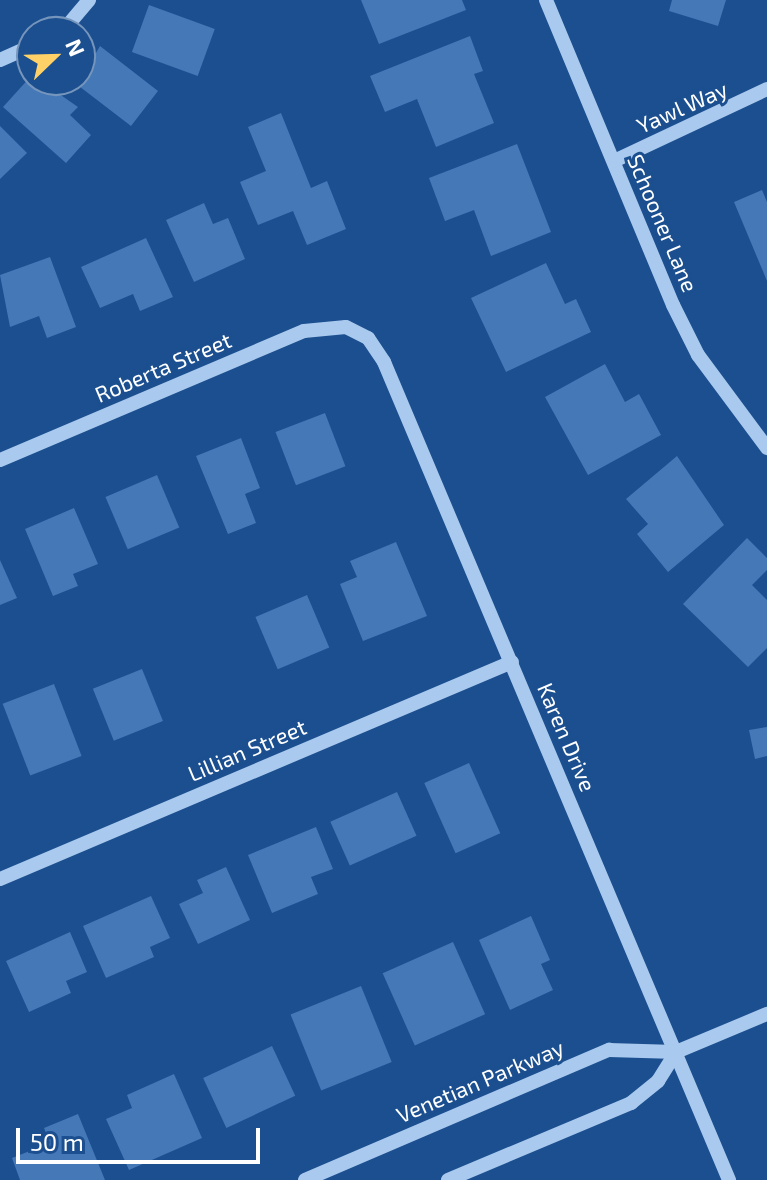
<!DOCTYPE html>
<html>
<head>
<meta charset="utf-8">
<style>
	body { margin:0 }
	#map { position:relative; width:767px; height:1180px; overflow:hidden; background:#1b4f8f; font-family:"Exo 2",sans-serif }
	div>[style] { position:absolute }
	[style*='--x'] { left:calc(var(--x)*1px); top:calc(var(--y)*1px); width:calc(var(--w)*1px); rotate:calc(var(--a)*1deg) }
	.building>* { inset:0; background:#4478b7; transform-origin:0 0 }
	.minor>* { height:14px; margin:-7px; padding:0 7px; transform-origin:7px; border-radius:7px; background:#a9c9ee }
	span { translate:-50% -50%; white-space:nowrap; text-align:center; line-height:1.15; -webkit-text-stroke:6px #1b4f8f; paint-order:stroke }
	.street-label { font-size:22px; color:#fff }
	.north { position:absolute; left:16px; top:16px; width:80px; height:80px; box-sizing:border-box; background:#1b4f8f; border:2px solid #7695bc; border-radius:50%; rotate:67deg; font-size:22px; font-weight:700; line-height:32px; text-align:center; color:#fff }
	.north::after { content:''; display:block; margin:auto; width:28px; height:36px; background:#ffd166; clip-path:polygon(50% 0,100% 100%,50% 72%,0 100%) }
	.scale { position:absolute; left:16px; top:1128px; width:244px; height:36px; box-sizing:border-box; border:4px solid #fff; border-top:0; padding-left:10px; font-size:24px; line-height:28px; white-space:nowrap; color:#fff; -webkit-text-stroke:6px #1b4f8f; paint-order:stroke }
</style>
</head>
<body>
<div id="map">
	<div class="building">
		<i style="clip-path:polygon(361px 0,462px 0,466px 10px,379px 44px)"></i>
		<i style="clip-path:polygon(672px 0,726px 0,718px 26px,669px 11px)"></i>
		<i style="left:149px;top:5px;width:70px;height:50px;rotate:20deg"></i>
		<i style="clip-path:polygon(470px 36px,483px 71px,474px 74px,494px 123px,436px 147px,417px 99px,385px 112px,370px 76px)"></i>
		<i style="clip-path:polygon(100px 46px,158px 91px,131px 126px,71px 80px,80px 80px)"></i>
		<i style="clip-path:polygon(32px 75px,78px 107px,70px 115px,91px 135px,66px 163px,3px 107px)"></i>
		<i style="clip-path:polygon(281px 113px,311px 188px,327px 181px,346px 229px,307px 245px,293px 211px,258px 225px,240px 182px,266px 171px,248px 127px)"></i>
		<i style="clip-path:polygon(0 126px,27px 153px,0 179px)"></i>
		<i style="clip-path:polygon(517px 144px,551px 232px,491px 256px,474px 210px,445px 221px,429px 178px)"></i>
		<i style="clip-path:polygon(762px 190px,767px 202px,767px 281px,734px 202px)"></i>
		<i style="clip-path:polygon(204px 203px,213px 224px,228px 218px,245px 259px,194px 282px,166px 220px)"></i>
		<i style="clip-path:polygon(146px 238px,173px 297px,140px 311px,133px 294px,100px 308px,81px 267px)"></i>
		<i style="clip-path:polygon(50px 257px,76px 327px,47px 338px,39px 316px,10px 327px,0 275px)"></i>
		<i style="clip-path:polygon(546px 263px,565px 304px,576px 299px,591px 332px,506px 372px,471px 298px)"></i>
		<i style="clip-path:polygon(605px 364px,625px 402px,639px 394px,661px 435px,588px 475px,545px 397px)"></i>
		<i style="left:325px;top:413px;width:57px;height:53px;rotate:69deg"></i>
		<i style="clip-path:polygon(241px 438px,260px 488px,245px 494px,256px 523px,228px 534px,196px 456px)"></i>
		<i style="clip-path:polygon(677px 456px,724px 525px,668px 572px,637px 534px,648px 524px,626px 499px)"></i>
		<i style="left:157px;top:475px;width:57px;height:56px;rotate:67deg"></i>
		<i style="clip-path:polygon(74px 508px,98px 564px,73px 574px,78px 586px,53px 596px,25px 529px)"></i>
		<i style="clip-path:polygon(747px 538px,767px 558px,767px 570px,752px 585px,767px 600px,767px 648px,748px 667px,683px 604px)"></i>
		<i style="clip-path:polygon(396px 542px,427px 616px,363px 641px,340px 584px,357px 577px,350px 561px)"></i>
		<i style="clip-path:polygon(0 560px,17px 598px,0 605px)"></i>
		<i style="left:307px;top:595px;width:57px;height:56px;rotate:67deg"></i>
		<i style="left:142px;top:669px;width:56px;height:53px;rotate:68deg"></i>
		<i style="left:54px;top:684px;width:77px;height:55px;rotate:69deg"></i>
		<i style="clip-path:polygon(767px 727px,767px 756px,755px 759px,749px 730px)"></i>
		<i style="left:469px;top:763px;width:77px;height:49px;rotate:66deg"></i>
		<i style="left:397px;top:792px;width:48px;height:73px;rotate:66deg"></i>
		<i style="clip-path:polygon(316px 827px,333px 869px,311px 877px,318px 894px,272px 913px,248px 855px)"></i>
		<i style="clip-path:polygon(226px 867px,250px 920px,198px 944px,179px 904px,203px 893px,197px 880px)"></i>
		<i style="clip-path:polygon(151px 896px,170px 938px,150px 947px,154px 957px,106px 978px,83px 926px)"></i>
		<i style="clip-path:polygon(531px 916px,550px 960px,541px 964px,553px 990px,510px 1010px,479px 940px)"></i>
		<i style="clip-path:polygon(70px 932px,87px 972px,66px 981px,71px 993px,29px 1012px,6px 961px)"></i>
		<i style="left:453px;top:942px;width:79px;height:77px;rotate:66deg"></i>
		<i style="left:361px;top:986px;width:82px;height:76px;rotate:68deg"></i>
		<i style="left:272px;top:1046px;width:55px;height:76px;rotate:65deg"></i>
		<i style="clip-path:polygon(174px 1074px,202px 1138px,129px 1170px,106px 1119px,132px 1108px,127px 1095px)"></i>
		<i style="clip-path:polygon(78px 1114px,105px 1180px,20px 1180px,12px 1158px,50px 1143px,44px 1128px)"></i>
	</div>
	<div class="minor">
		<i style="--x:546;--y:0;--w:330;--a:67.4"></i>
		<i style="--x:673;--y:305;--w:56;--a:63.4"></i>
		<i style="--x:698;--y:355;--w:116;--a:53.4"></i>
		<i style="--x:62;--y:32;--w:42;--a:-49.8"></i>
		<i style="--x:0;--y:60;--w:35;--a:-24"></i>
		<i style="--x:614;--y:161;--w:169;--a:-25.2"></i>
		<i style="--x:0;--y:460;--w:330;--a:-23"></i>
		<i style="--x:304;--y:331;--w:42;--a:-5.4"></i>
		<i style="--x:346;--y:327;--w:25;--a:27"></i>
		<i style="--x:368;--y:338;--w:29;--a:56"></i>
		<i style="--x:384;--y:362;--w:888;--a:67.13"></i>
		<i style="--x:0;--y:879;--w:556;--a:-22.97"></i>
		<i style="--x:305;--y:1180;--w:331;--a:-23.2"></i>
		<i style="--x:609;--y:1050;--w:67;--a:1.7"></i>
		<i style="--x:676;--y:1052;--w:99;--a:-22.7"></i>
		<i style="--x:448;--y:1180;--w:199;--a:-22.8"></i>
		<i style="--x:631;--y:1103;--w:35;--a:-39"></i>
		<i style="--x:658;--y:1081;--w:34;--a:-58"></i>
	</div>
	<div class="street-label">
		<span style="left:682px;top:107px;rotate:-24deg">Yawl Way</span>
		<span style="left:663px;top:223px;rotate:67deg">Schooner Lane</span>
		<span style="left:163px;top:367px;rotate:-23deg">Roberta Street</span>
		<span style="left:567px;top:737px;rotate:67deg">Karen Drive</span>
		<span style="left:247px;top:750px;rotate:-23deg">Lillian Street</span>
		<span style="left:480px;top:1081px;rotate:-23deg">Venetian Parkway</span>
	</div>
	<div class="north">N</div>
	<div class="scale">50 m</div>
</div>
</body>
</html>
